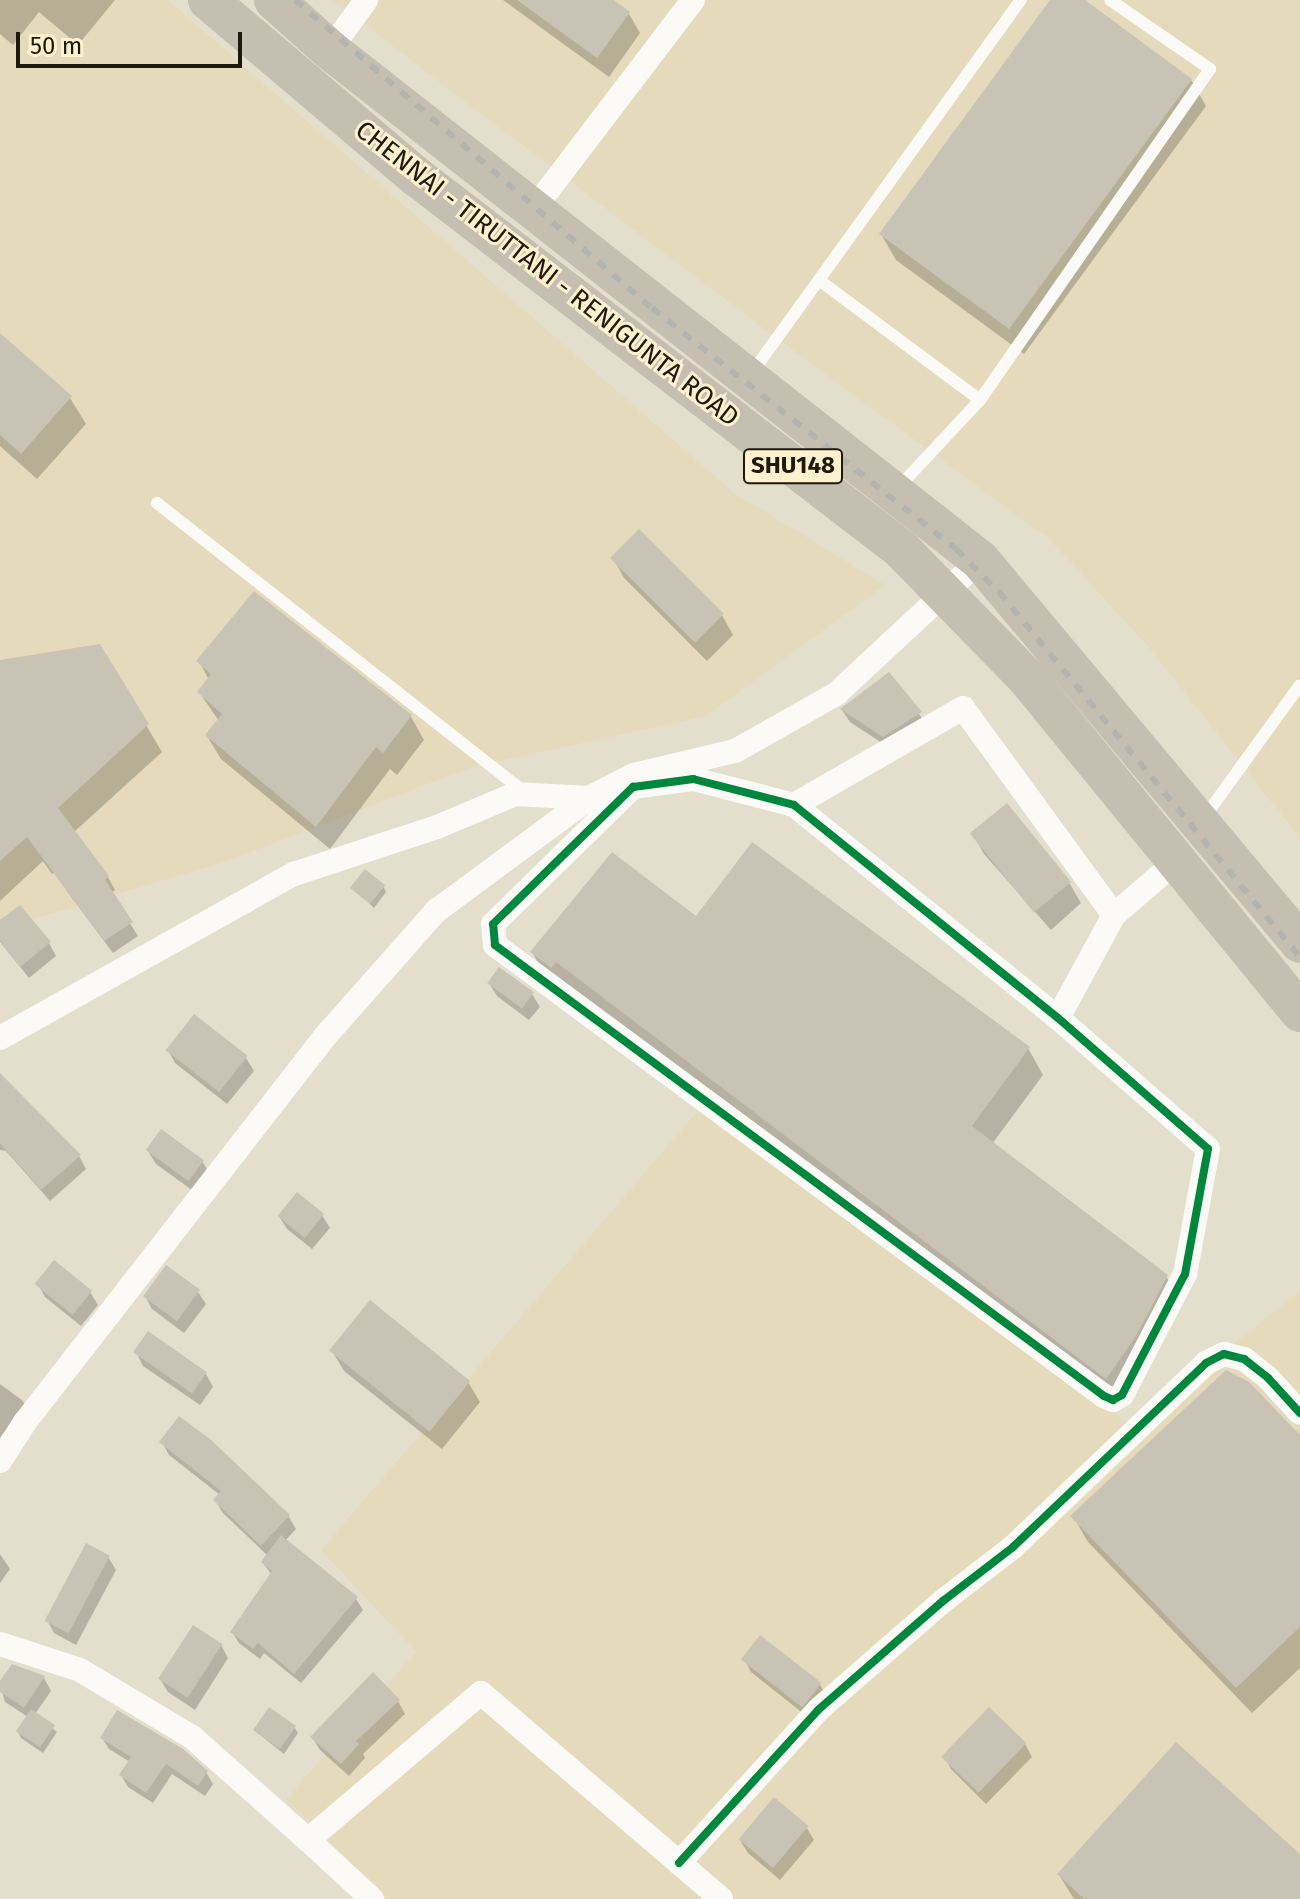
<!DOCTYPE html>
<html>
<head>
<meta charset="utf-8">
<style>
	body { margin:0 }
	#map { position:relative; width:1300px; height:1899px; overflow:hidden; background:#e4decc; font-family:"Fira Sans",sans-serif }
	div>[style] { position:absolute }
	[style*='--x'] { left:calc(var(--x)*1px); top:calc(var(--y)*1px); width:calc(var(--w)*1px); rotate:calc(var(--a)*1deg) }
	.built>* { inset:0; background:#e5dabc }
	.shadow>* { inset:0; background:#0003 }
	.building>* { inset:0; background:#c8c3b4; transform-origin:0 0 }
	.service>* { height:12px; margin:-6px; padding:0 6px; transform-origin:6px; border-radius:6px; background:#fbfaf7 }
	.minor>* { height:24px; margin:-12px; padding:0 12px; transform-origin:12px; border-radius:12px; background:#fbfaf7 }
	.primary>* { height:40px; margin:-20px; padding:0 20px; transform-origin:20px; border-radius:20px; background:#c4bfb1 }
	.rail>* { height:6px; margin-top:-3px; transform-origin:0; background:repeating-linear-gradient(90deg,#b4b4af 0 10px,transparent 0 20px) }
	.cycleway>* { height:8px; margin:-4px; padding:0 4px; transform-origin:4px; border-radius:4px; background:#00873e }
	span { translate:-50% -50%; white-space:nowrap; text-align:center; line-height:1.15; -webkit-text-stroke:6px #fdf1ce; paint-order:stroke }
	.shield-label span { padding:2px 6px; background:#fdf1ce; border:2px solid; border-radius:6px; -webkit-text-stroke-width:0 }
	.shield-label { font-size:24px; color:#1d190c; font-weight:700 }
	.street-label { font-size:26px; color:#1d190c }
	.scale { position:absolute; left:16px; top:32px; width:226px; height:36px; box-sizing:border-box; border:4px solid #1d190c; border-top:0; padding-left:10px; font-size:24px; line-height:28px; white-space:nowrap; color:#1d190c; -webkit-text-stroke:6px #fdf1ce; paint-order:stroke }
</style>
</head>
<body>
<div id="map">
	<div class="built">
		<i style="clip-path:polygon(0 0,168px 0,734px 493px,885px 585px,706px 716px,472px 767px,224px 862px,0 929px)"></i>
		<i style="clip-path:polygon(332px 0,1300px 0,1300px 838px,1148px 646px,1048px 538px,759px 325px)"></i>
		<i style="clip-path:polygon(700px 1108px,1131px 1426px,1300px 1291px,1300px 1899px,386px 1899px,286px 1799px,416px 1652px,321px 1550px)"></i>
	</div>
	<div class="shadow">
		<i style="clip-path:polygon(0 0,115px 0,78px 45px,39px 12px,13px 45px,0 34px)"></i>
		<i style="clip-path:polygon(503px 0,610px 0,629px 14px,640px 33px,609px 77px)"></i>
		<i style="clip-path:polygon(1053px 0,1082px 0,1191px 80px,1206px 106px,1024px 354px,896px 260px,881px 234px)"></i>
		<i style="clip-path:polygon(0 335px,70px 398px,86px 424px,37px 479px,0 446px)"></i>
		<i style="clip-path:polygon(613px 558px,722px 615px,733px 635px,707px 661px,624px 578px)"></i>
		<i style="clip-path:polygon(99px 646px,162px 752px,73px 833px,108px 877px,115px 890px,111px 893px,138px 936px,113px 953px,66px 890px,77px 860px,52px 874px,43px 861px,0 901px,0 662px)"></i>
		<i style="clip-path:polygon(199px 661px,411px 717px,424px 740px,397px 775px,390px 769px,330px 849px,221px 759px,207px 736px,219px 721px,199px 692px,209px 680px)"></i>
		<i style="clip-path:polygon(889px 675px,928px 726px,891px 749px,850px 722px,842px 710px)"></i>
		<i style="clip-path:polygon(973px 834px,1070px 884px,1081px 903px,1051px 930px,984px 854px)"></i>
		<i style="clip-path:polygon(383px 886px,386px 892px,374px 908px,353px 888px)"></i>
		<i style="clip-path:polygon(697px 919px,1028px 1048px,1043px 1075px,992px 1144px,1166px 1276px,1181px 1302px,1121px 1404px,547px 978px,532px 952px)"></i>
		<i style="clip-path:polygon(0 923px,49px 943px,56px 956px,29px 978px,0 942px)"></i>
		<i style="clip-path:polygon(489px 983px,532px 994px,540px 1007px,529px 1020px,497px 996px)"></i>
		<i style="clip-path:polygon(168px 1050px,246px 1058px,254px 1071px,227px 1104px,175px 1063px)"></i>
		<i style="clip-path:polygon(0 1076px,79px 1156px,86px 1169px,50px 1201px,6px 1151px,0 1150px)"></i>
		<i style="clip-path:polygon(148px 1151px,202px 1161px,210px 1174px,196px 1193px,156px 1164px)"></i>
		<i style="clip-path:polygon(322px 1215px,330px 1228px,312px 1249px,287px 1229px,279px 1216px)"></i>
		<i style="clip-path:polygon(38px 1284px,90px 1292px,98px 1305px,81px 1326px,45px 1297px)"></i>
		<i style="clip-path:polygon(198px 1292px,206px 1304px,184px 1333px,152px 1309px,145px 1296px)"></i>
		<i style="clip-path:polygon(332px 1351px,468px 1382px,480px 1402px,442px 1449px,344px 1371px)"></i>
		<i style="clip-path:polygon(136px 1352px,206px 1374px,213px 1387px,200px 1405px,143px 1366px)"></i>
		<i style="clip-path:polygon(0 1384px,22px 1400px,30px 1413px,11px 1439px,3px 1433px,0 1438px)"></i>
		<i style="clip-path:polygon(1300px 1438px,1300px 1668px,1252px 1713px,1088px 1542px,1073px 1516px)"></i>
		<i style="clip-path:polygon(209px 1441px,289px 1517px,296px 1529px,285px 1541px,356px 1599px,363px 1610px,301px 1683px,264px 1653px,260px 1659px,239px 1643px,232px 1632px,272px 1575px,263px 1563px,268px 1556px,223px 1513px,215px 1500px,220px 1495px,169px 1455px,162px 1442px)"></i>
		<i style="clip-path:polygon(0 1554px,10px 1569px,0 1583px)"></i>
		<i style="clip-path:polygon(108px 1557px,116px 1570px,76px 1645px,54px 1633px,47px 1620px)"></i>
		<i style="clip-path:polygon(221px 1645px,228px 1658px,195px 1710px,168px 1692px,160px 1679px)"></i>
		<i style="clip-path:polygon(744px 1659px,820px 1685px,828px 1698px,809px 1718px,751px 1672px)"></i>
		<i style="clip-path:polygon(44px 1678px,51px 1691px,35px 1714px,57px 1732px,43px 1753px,21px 1738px,18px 1732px,28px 1717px,5px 1702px,0 1685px)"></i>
		<i style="clip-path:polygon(398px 1701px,405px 1714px,363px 1754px,365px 1758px,349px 1776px,320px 1750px,312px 1737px)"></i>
		<i style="clip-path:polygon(295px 1728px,298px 1733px,284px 1754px,255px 1731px)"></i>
		<i style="clip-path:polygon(102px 1738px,206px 1772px,213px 1784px,205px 1796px,172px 1774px,153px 1803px,128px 1787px,121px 1775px,130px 1762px,109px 1749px)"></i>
		<i style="clip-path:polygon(1025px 1744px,1032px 1757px,986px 1804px,951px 1769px,944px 1756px)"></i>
		<i style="clip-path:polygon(806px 1827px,814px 1840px,780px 1880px,748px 1853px,740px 1840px)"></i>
		<i style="clip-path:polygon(1300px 1856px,1300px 1899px,1074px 1899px,1059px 1875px)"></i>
	</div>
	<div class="building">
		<i style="clip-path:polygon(517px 0,614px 0,630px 12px,597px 58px)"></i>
		<i style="clip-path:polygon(1050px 0,1085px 0,1192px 79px,1009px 329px,879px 234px)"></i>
		<i style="clip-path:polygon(0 333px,72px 396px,21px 454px,0 435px)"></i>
		<i style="left:639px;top:529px;width:120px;height:41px;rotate:45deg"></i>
		<i style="clip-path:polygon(254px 591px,412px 715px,383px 753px,376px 747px,316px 827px,205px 735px,222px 714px,197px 692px,211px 674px,196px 661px)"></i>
		<i style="clip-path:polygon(100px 644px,149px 724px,58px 808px,109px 876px,105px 880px,133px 922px,104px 941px,27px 837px,0 861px,0 660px)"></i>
		<i style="clip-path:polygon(889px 672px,922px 712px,883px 737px,840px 709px)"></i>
		<i style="left:1007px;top:803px;width:102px;height:48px;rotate:51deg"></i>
		<i style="clip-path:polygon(752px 842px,1030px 1047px,972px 1126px,1168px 1275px,1136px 1336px,1106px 1379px,556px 962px,551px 968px,530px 952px,612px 852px,696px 916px)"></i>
		<i style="left:365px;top:869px;width:26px;height:24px;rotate:39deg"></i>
		<i style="clip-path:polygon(20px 905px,51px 942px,20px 967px,0 941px,0 920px)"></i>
		<i style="left:499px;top:967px;width:43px;height:20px;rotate:36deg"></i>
		<i style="left:194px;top:1014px;width:68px;height:46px;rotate:38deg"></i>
		<i style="clip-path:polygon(0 1073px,81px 1155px,41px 1190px,0 1143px)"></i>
		<i style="left:161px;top:1129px;width:53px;height:26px;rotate:36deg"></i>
		<i style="left:297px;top:1192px;width:35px;height:31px;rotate:39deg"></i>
		<i style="left:54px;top:1260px;width:49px;height:31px;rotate:39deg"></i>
		<i style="left:166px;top:1265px;width:42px;height:39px;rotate:36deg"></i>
		<i style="left:370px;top:1300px;width:129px;height:65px;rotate:39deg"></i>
		<i style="left:148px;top:1331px;width:72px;height:26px;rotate:35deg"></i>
		<i style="clip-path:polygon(1226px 1370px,1249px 1382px,1300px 1435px,1300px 1627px,1236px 1688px,1070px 1516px)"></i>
		<i style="clip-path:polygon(179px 1416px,210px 1439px,290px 1515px,261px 1546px,213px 1500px,221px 1491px,159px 1442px)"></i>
		<i style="clip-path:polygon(281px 1535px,358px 1597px,294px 1674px,258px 1643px,253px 1649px,230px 1632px,272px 1571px,261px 1562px)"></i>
		<i style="left:86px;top:1543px;width:27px;height:88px;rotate:28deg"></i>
		<i style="left:193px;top:1625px;width:35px;height:64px;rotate:33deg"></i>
		<i style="left:760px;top:1635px;width:78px;height:31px;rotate:38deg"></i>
		<i style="clip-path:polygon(12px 1664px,45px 1676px,24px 1708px,0 1692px,0 1681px)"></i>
		<i style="clip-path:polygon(373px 1672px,400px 1700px,356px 1741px,359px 1744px,341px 1764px,310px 1737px)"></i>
		<i style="left:269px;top:1707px;width:33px;height:28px;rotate:35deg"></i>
		<i style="left:989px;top:1707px;width:52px;height:69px;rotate:44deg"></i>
		<i style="left:31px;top:1709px;width:29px;height:27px;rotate:34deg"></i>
		<i style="clip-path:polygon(117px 1710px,183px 1749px,208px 1771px,198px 1786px,166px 1764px,146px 1793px,119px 1775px,131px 1757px,100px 1738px)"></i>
		<i style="clip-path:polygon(1176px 1742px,1300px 1854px,1300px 1899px,1084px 1899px,1057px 1874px)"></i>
		<i style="left:774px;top:1797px;width:45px;height:55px;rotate:40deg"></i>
	</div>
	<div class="service">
		<i style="--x:819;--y:280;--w:201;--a:36.7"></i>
		<i style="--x:751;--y:374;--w:461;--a:-54.2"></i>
		<i style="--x:896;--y:490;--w:123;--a:-47"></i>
		<i style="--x:980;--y:400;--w:403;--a:-55.2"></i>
		<i style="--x:1210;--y:69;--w:121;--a:-145.4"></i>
		<i style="--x:157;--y:503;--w:469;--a:38.2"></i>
		<i style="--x:1203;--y:819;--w:165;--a:-54.1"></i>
	</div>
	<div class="minor">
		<i style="--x:330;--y:50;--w:62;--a:-54.2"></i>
		<i style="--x:533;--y:210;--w:264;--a:-52.7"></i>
		<i style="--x:693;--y:779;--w:104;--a:14.4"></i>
		<i style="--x:794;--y:805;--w:339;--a:38.9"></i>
		<i style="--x:1058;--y:1018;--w:199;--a:41.1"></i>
		<i style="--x:1208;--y:1149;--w:127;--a:100.4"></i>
		<i style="--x:1185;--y:1274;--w:136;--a:117.5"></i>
		<i style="--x:1122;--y:1395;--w:10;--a:151"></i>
		<i style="--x:1113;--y:1400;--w:10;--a:-156"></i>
		<i style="--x:1104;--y:1396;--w:758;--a:-143.48"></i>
		<i style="--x:495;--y:945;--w:21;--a:-95"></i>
		<i style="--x:493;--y:924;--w:196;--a:-44.4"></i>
		<i style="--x:633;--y:787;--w:61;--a:-7.6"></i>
		<i style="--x:794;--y:805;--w:195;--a:-29.9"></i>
		<i style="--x:963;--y:708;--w:256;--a:53.9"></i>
		<i style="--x:1058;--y:1018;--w:117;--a:-61.5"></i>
		<i style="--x:1114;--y:915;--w:83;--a:-40.6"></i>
		<i style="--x:0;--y:1038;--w:337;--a:-29.2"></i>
		<i style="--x:294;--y:874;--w:151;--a:-18.2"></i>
		<i style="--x:437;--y:827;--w:85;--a:-22.9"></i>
		<i style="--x:515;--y:794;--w:74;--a:3.1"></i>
		<i style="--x:0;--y:1461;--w:46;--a:-57.3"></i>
		<i style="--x:25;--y:1422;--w:494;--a:-52.1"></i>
		<i style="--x:329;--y:1032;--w:162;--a:-48.5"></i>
		<i style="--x:436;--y:911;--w:190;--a:-36.4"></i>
		<i style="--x:589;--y:798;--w:51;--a:-27.1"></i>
		<i style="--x:634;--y:775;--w:104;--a:-13.4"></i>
		<i style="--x:735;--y:751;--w:116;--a:-29.4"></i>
		<i style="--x:836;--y:694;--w:197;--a:-42.9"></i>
		<i style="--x:0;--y:1644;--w:84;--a:18"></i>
		<i style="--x:80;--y:1670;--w:131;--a:30.9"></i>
		<i style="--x:192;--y:1737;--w:155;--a:41.6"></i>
		<i style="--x:679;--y:1863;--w:207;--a:-47.7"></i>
		<i style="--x:818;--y:1710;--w:166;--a:-41.1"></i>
		<i style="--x:943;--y:1601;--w:88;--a:-37.6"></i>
		<i style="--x:1013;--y:1547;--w:267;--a:-43.6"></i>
		<i style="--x:1206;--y:1363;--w:20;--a:-27"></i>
		<i style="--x:1224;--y:1354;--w:21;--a:14"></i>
		<i style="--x:1244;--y:1359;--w:31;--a:38"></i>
		<i style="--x:1268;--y:1378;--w:47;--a:47.6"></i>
		<i style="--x:372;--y:1899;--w:87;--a:-137.3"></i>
		<i style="--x:308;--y:1840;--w:227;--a:-40.4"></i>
		<i style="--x:481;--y:1693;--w:316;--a:40.6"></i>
	</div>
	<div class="primary">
		<i style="--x:208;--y:0;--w:274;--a:40.3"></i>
		<i style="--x:417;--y:177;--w:610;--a:37.55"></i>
		<i style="--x:901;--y:549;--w:179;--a:45.7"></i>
		<i style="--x:1026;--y:677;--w:433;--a:50.7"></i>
		<i style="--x:274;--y:0;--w:75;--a:41.8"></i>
		<i style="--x:330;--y:50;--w:826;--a:38.12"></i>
		<i style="--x:980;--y:560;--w:499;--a:50.1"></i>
	</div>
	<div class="rail">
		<i style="--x:295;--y:0;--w:472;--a:40.8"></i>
		<i style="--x:652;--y:308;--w:388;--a:38.4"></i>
		<i style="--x:956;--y:549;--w:61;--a:45"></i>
		<i style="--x:999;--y:592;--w:473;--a:50.5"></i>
	</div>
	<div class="cycleway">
		<i style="--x:693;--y:779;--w:104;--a:14.4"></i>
		<i style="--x:794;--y:805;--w:339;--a:38.9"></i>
		<i style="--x:1058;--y:1018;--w:199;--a:41.1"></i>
		<i style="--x:1208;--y:1149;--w:127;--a:100.4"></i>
		<i style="--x:1185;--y:1274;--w:136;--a:117.5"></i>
		<i style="--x:1122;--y:1395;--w:10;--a:151"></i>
		<i style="--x:1113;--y:1400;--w:10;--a:-156"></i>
		<i style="--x:1104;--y:1396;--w:758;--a:-143.48"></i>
		<i style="--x:495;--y:945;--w:21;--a:-95"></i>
		<i style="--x:493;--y:924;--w:196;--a:-44.4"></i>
		<i style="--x:633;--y:787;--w:61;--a:-7.6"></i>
		<i style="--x:679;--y:1863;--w:207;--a:-47.7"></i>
		<i style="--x:818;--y:1710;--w:166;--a:-41.1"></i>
		<i style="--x:943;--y:1601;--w:88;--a:-37.6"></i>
		<i style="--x:1013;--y:1547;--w:267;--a:-43.6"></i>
		<i style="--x:1206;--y:1363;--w:20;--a:-27"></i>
		<i style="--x:1224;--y:1354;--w:21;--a:14"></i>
		<i style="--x:1244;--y:1359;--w:31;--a:38"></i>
		<i style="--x:1268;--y:1378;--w:47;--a:47.6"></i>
	</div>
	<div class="shield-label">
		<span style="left:793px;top:466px">SHU148</span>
	</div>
	<div class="street-label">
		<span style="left:547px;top:274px;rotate:38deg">CHENNAI - TIRUTTANI - RENIGUNTA ROAD</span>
	</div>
	<div class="scale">50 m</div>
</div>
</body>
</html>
